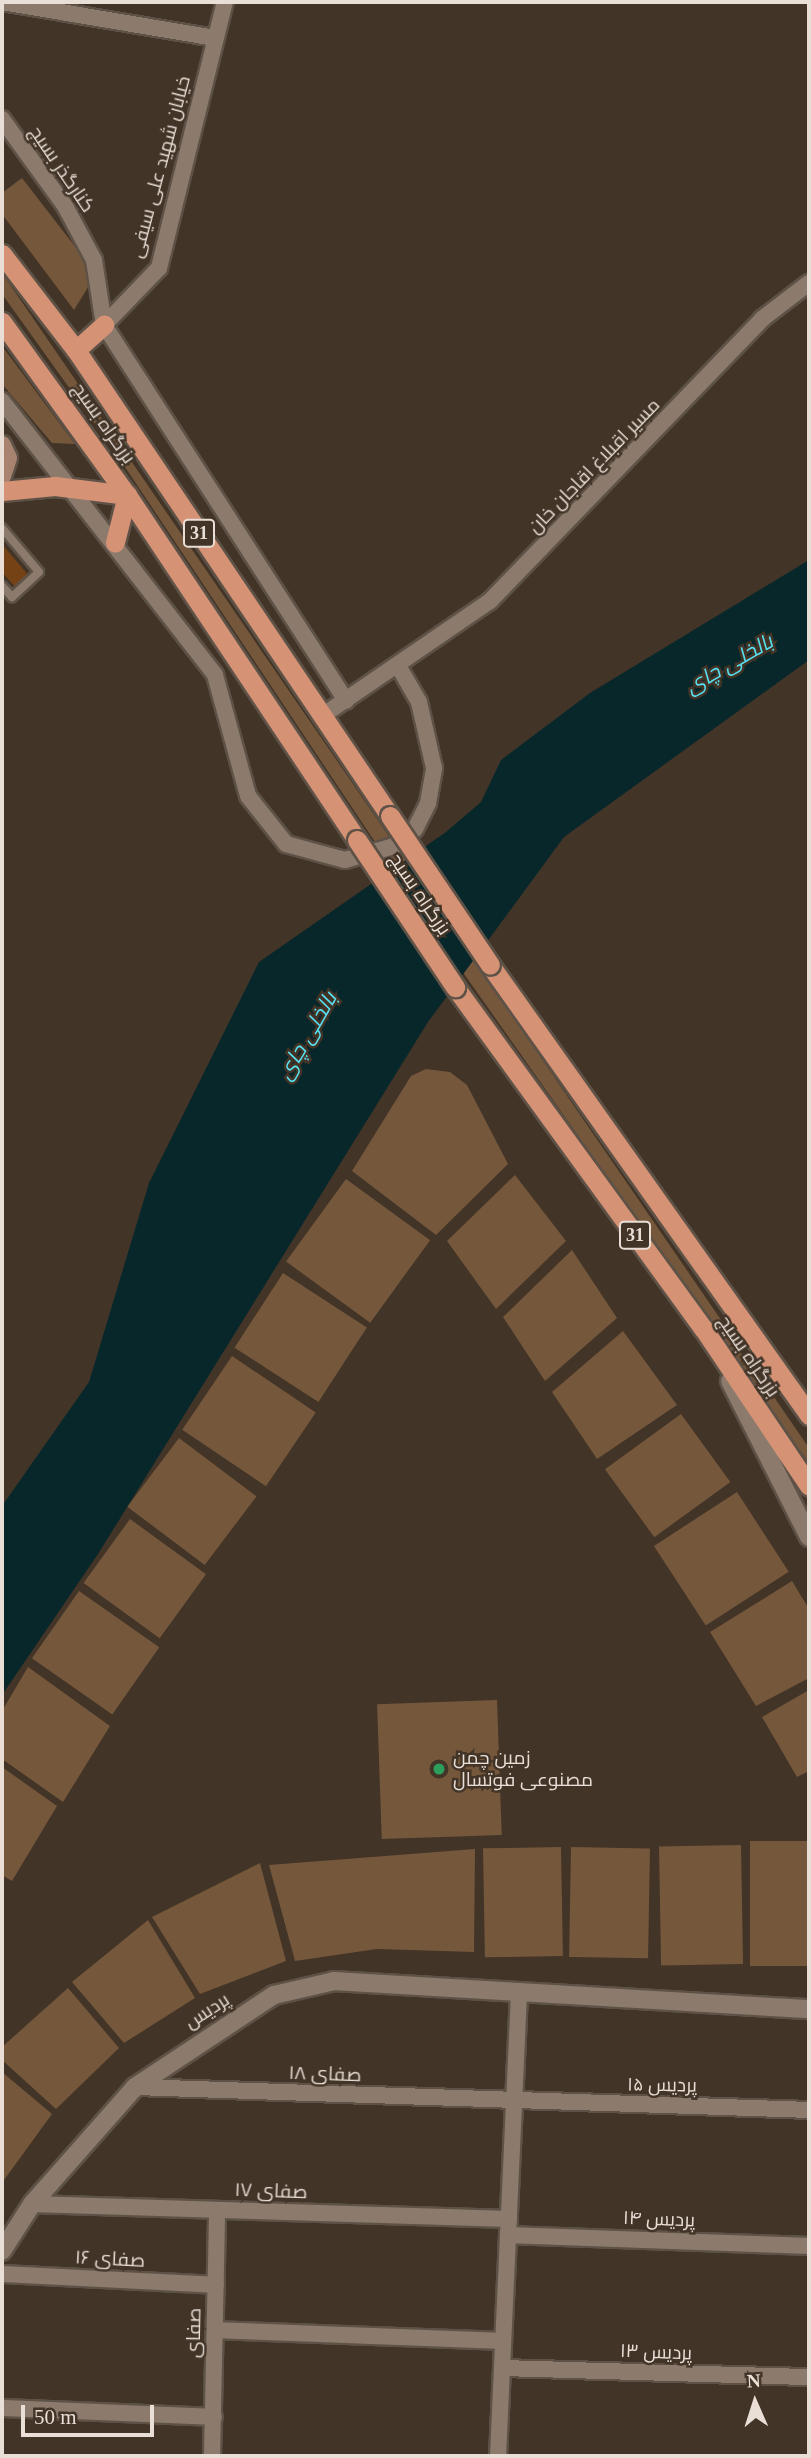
<!DOCTYPE html>
<html>
<head>
<meta charset="utf-8">
<style>
	body { margin:0 }
	#map { position:relative; width:811px; height:2458px; overflow:hidden; background:#423427; font-family:"Times New Roman",Cairo,serif }
	div>[style] { position:absolute }
	[style*='--x'] { left:calc(var(--x)*1px); top:calc(var(--y)*1px); width:calc(var(--w)*1px); rotate:calc(var(--a)*1deg) }
	.green>* { inset:0; background:#75573c; transform-origin:0 0 }
	.water>* { inset:0; background:#08272b }
	.building>* { inset:0; background:#744214 }
	.roads { filter:drop-shadow(2px 0 #5e5247) drop-shadow(-2px 0 #5e5247) drop-shadow(0 2px #5e5247) drop-shadow(0 -2px #5e5247) }
	.service>* { height:8px; margin:-4px; padding:0 4px; transform-origin:4px; border-radius:4px; background:#8c7b6d }
	.minor>* { height:16px; margin:-8px; padding:0 8px; transform-origin:8px; border-radius:8px; background:#8c7b6d }
	.tertiary>* { height:18px; margin:-9px; padding:0 9px; transform-origin:9px; border-radius:9px; background:#8c7b6d }
	.secondary>* { height:18px; margin:-9px; padding:0 9px; transform-origin:9px; border-radius:9px; background:#a8836f }
	.trunk>* { height:19px; margin:-9.5px; padding:0 9.5px; transform-origin:9.5px; border-radius:9.5px; background:#d69274 }
	.bridges { filter:drop-shadow(2px 0 #5e5247) drop-shadow(-2px 0 #5e5247) drop-shadow(0 2px #5e5247) drop-shadow(0 -2px #5e5247) }
	.trunk-bridge>* { height:19px; margin:-9.5px; padding:0 9.5px; transform-origin:9.5px; border-radius:9.5px; background:#d69274 }
	.dots>* { width:19px; height:19px; translate:-50% -50%; box-sizing:border-box; border:4px solid #423427; border-radius:50% }
	span { translate:-50% -50%; white-space:nowrap; text-align:center; line-height:1.15; -webkit-text-stroke:5px #423427; paint-order:stroke }
	.shield-label span { padding:2px 5px; background:#423427; border:2px solid; border-radius:5px; -webkit-text-stroke-width:0 }
	.shield-label { font-size:18px; color:#e9dfd7; font-weight:700 }
	.street-label { font-size:19px; color:#e9dfd7 }
	.poi-label { font-size:19px; color:#e9dfd7 }
	.left { translate:0 -50%; text-align:left }
	.water-label { font-size:21px; color:#57e1f3; font-style:italic }
	.frame { position:absolute; inset:0; border:4px solid #e9dfd7; pointer-events:none }
	.north { position:absolute; left:720px; top:2367px; width:70px; height:70px; -webkit-text-stroke:5px #423427; paint-order:stroke; rotate:357deg; font-size:19px; font-weight:700; line-height:28px; text-align:center; color:#e9dfd7 }
	.north::after { content:''; display:block; margin:auto; width:24px; height:32px; background:#e9dfd7; clip-path:polygon(50% 0,100% 100%,50% 72%,0 100%) }
	.scale { position:absolute; left:21px; top:2405px; width:133px; height:32px; box-sizing:border-box; border:4px solid #e9dfd7; border-top:0; padding-left:9px; font-size:21px; line-height:24px; white-space:nowrap; color:#e9dfd7; -webkit-text-stroke:5px #423427; paint-order:stroke }
</style>
</head>
<body>
<div id="map">
	<div class="green">
		<i style="clip-path:polygon(22px 178px,87px 262px,90px 284px,74px 310px,2px 214px,2px 193px)"></i>
		<i style="clip-path:polygon(2px 273px,809px 1448px,809px 1463px,443px 944px,113px 449px,2px 294px)"></i>
		<i style="clip-path:polygon(2px 346px,75px 444px,52px 443px,2px 384px)"></i>
		<i style="clip-path:polygon(426px 1069px,450px 1072px,467px 1085px,508px 1164px,436px 1235px,352px 1171px,411px 1076px)"></i>
		<i style="clip-path:polygon(515px 1175px,566px 1241px,496px 1309px,447px 1241px)"></i>
		<i style="left:346px;top:1179px;width:104px;height:102px;rotate:36deg"></i>
		<i style="clip-path:polygon(572px 1250px,617px 1318px,545px 1381px,503px 1317px)"></i>
		<i style="left:283px;top:1273px;width:100px;height:89px;rotate:33deg"></i>
		<i style="clip-path:polygon(623px 1331px,677px 1405px,597px 1459px,552px 1392px)"></i>
		<i style="left:232px;top:1356px;width:101px;height:89px;rotate:34deg"></i>
		<i style="left:681px;top:1414px;width:84px;height:94px;rotate:54deg"></i>
		<i style="left:179px;top:1438px;width:97px;height:86px;rotate:37deg"></i>
		<i style="left:737px;top:1492px;width:95px;height:99px;rotate:57deg"></i>
		<i style="left:130px;top:1519px;width:94px;height:79px;rotate:36deg"></i>
		<i style="clip-path:polygon(792px 1581px,809px 1609px,809px 1678px,756px 1706px,710px 1632px)"></i>
		<i style="left:79px;top:1591px;width:98px;height:82px;rotate:35deg"></i>
		<i style="clip-path:polygon(28px 1667px,110px 1726px,63px 1802px,2px 1759px,2px 1711px)"></i>
		<i style="clip-path:polygon(809px 1690px,809px 1771px,797px 1777px,762px 1717px)"></i>
		<i style="left:497px;top:1700px;width:135px;height:120px;rotate:88deg"></i>
		<i style="clip-path:polygon(2px 1767px,57px 1806px,12px 1881px,2px 1875px)"></i>
		<i style="left:809px;top:1841px;width:125px;height:59px;rotate:90deg"></i>
		<i style="left:741px;top:1845px;width:119px;height:82px;rotate:89deg"></i>
		<i style="left:561px;top:1847px;width:109px;height:78px;rotate:89deg"></i>
		<i style="left:571px;top:1847px;width:79px;height:110px;rotate:1deg"></i>
		<i style="clip-path:polygon(475px 1849px,474px 1952px,377px 1949px,295px 1961px,269px 1865px)"></i>
		<i style="clip-path:polygon(260px 1863px,286px 1961px,200px 1994px,152px 1917px)"></i>
		<i style="clip-path:polygon(148px 1920px,195px 1998px,124px 2043px,72px 1982px)"></i>
		<i style="clip-path:polygon(68px 1988px,119px 2048px,56px 2109px,2px 2060px,2px 2047px)"></i>
		<i style="clip-path:polygon(2px 2072px,52px 2114px,4px 2180px,2px 2179px)"></i>
	</div>
	<div class="water">
		<i style="clip-path:polygon(809px 560px,809px 660px,564px 837px,428px 1022px,98px 1554px,2px 1695px,2px 1506px,89px 1382px,149px 1183px,259px 962px,446px 832px,481px 802px,501px 760px,590px 693px)"></i>
	</div>
	<div class="building">
		<i style="clip-path:polygon(2px 544px,29px 576px,16px 588px,2px 572px)"></i>
	</div>
	<div class="roads">
		<div class="service">
			<i style="--x:2;--y:528;--w:57;--a:49.9"></i>
			<i style="--x:39;--y:572;--w:37;--a:137"></i>
			<i style="--x:12;--y:597;--w:15;--a:-132"></i>
		</div>
		<div class="minor">
			<i style="--x:2;--y:2;--w:216;--a:9.6"></i>
			<i style="--x:2;--y:119;--w:107;--a:54.1"></i>
			<i style="--x:65;--y:206;--w:61;--a:61.8"></i>
			<i style="--x:94;--y:260;--w:66;--a:81.3"></i>
			<i style="--x:104;--y:325;--w:447;--a:57.2"></i>
			<i style="--x:104;--y:325;--w:79;--a:-46"></i>
			<i style="--x:159;--y:268;--w:274;--a:-76.1"></i>
			<i style="--x:2;--y:401;--w:347;--a:52.1"></i>
			<i style="--x:215;--y:675;--w:125;--a:74.7"></i>
			<i style="--x:248;--y:796;--w:61;--a:51.6"></i>
			<i style="--x:286;--y:844;--w:61;--a:15.2"></i>
			<i style="--x:345;--y:860;--w:51;--a:-15.9"></i>
			<i style="--x:394;--y:846;--w:27;--a:-39"></i>
			<i style="--x:415;--y:829;--w:29;--a:-63"></i>
			<i style="--x:428;--y:803;--w:36;--a:-80"></i>
			<i style="--x:434;--y:768;--w:68;--a:-102.8"></i>
			<i style="--x:419;--y:702;--w:39;--a:-120"></i>
			<i style="--x:322;--y:716;--w:204;--a:-34.4"></i>
			<i style="--x:490;--y:601;--w:392;--a:-46"></i>
			<i style="--x:762;--y:319;--w:59;--a:-37.5"></i>
			<i style="--x:135;--y:2087;--w:674;--a:1.95"></i>
			<i style="--x:32;--y:2204;--w:477;--a:1.8"></i>
			<i style="--x:508;--y:2235;--w:301;--a:2.1"></i>
			<i style="--x:2;--y:2274;--w:214;--a:2.9"></i>
			<i style="--x:215;--y:2330;--w:288;--a:2.2"></i>
			<i style="--x:502;--y:2368;--w:307;--a:1.7"></i>
			<i style="--x:2;--y:2408;--w:212;--a:2.4"></i>
			<i style="--x:212;--y:2456;--w:246;--a:-88.8"></i>
			<i style="--x:498;--y:2456;--w:465;--a:-87.4"></i>
		</div>
		<div class="tertiary">
			<i style="--x:730;--y:1381;--w:175;--a:63.1"></i>
			<i style="--x:2;--y:2251;--w:56;--a:-57.4"></i>
			<i style="--x:32;--y:2204;--w:156;--a:-48.6"></i>
			<i style="--x:135;--y:2087;--w:167;--a:-33.5"></i>
			<i style="--x:274;--y:1995;--w:62;--a:-13.1"></i>
			<i style="--x:334;--y:1981;--w:476;--a:3.4"></i>
		</div>
		<div class="secondary">
			<i style="--x:2;--y:445;--w:14;--a:65"></i>
			<i style="--x:8;--y:458;--w:19;--a:108"></i>
		</div>
		<div class="trunk">
			<i style="--x:2;--y:254;--w:121;--a:52.4"></i>
			<i style="--x:76;--y:350;--w:562;--a:56.03"></i>
			<i style="--x:2;--y:322;--w:213;--a:54.2"></i>
			<i style="--x:127;--y:495;--w:415;--a:56.3"></i>
			<i style="--x:76;--y:350;--w:38;--a:-42"></i>
			<i style="--x:2;--y:491;--w:53;--a:-5.4"></i>
			<i style="--x:55;--y:486;--w:73;--a:7.1"></i>
			<i style="--x:127;--y:495;--w:49;--a:104.3"></i>
			<i style="--x:490;--y:965;--w:552;--a:54.67"></i>
			<i style="--x:455;--y:987;--w:422;--a:54"></i>
			<i style="--x:703;--y:1328;--w:190;--a:56.1"></i>
		</div>
	</div>
	<div class="bridges">
		<div class="trunk-bridge">
			<i style="--x:390;--y:816;--w:179;--a:56.1"></i>
			<i style="--x:357;--y:840;--w:177;--a:56.3"></i>
		</div>
	</div>
	<div class="dots">
		<i style="left:439px;top:1769px;background:#2e9e5b"></i>
	</div>
	<div class="shield-label">
		<span style="left:199px;top:533px">31</span>
		<span style="left:635px;top:1235px">31</span>
	</div>
	<div class="street-label">
		<span style="left:160px;top:167px;rotate:-75deg">خیابان شهید علی سیفی</span>
		<span style="left:62px;top:169px;rotate:56deg">کنارگذر بسیج</span>
		<span style="left:104px;top:423px;rotate:55deg">بزرگراه بسیج</span>
		<span style="left:594px;top:466px;rotate:-46deg">مسیر اقبلاغ اقاجان خان</span>
		<span style="left:420px;top:894px;rotate:56deg">بزرگراه بسیج</span>
		<span style="left:749px;top:1356px;rotate:56deg">بزرگراه بسیج</span>
		<span style="left:207px;top:2011px;rotate:-33deg">پردیس</span>
		<span style="left:325px;top:2074px;rotate:2deg">صفای ۱۸</span>
		<span style="left:662px;top:2085px;rotate:1deg">پردیس ۱۵</span>
		<span style="left:271px;top:2191px;rotate:2deg">صفای ۱۷</span>
		<span style="left:659px;top:2219px;rotate:2deg">پردیس ۱۴</span>
		<span style="left:110px;top:2259px;rotate:3deg">صفای ۱۶</span>
		<span style="left:194px;top:2333px;rotate:-89deg">صفای</span>
		<span style="left:656px;top:2352px;rotate:2deg">پردیس ۱۳</span>
	</div>
	<div class="poi-label">
		<span class="left" style="left:453px;top:1769px">زمین چمن<br>مصنوعی فوتسال</span>
	</div>
	<div class="water-label">
		<span style="left:729px;top:664px;rotate:-30deg">بالخلی چای</span>
		<span style="left:307px;top:1036px;rotate:-60deg">بالخلی چای</span>
	</div>
	<div class="frame"></div>
	<div class="north">N</div>
	<div class="scale">50 m</div>
</div>
</body>
</html>
